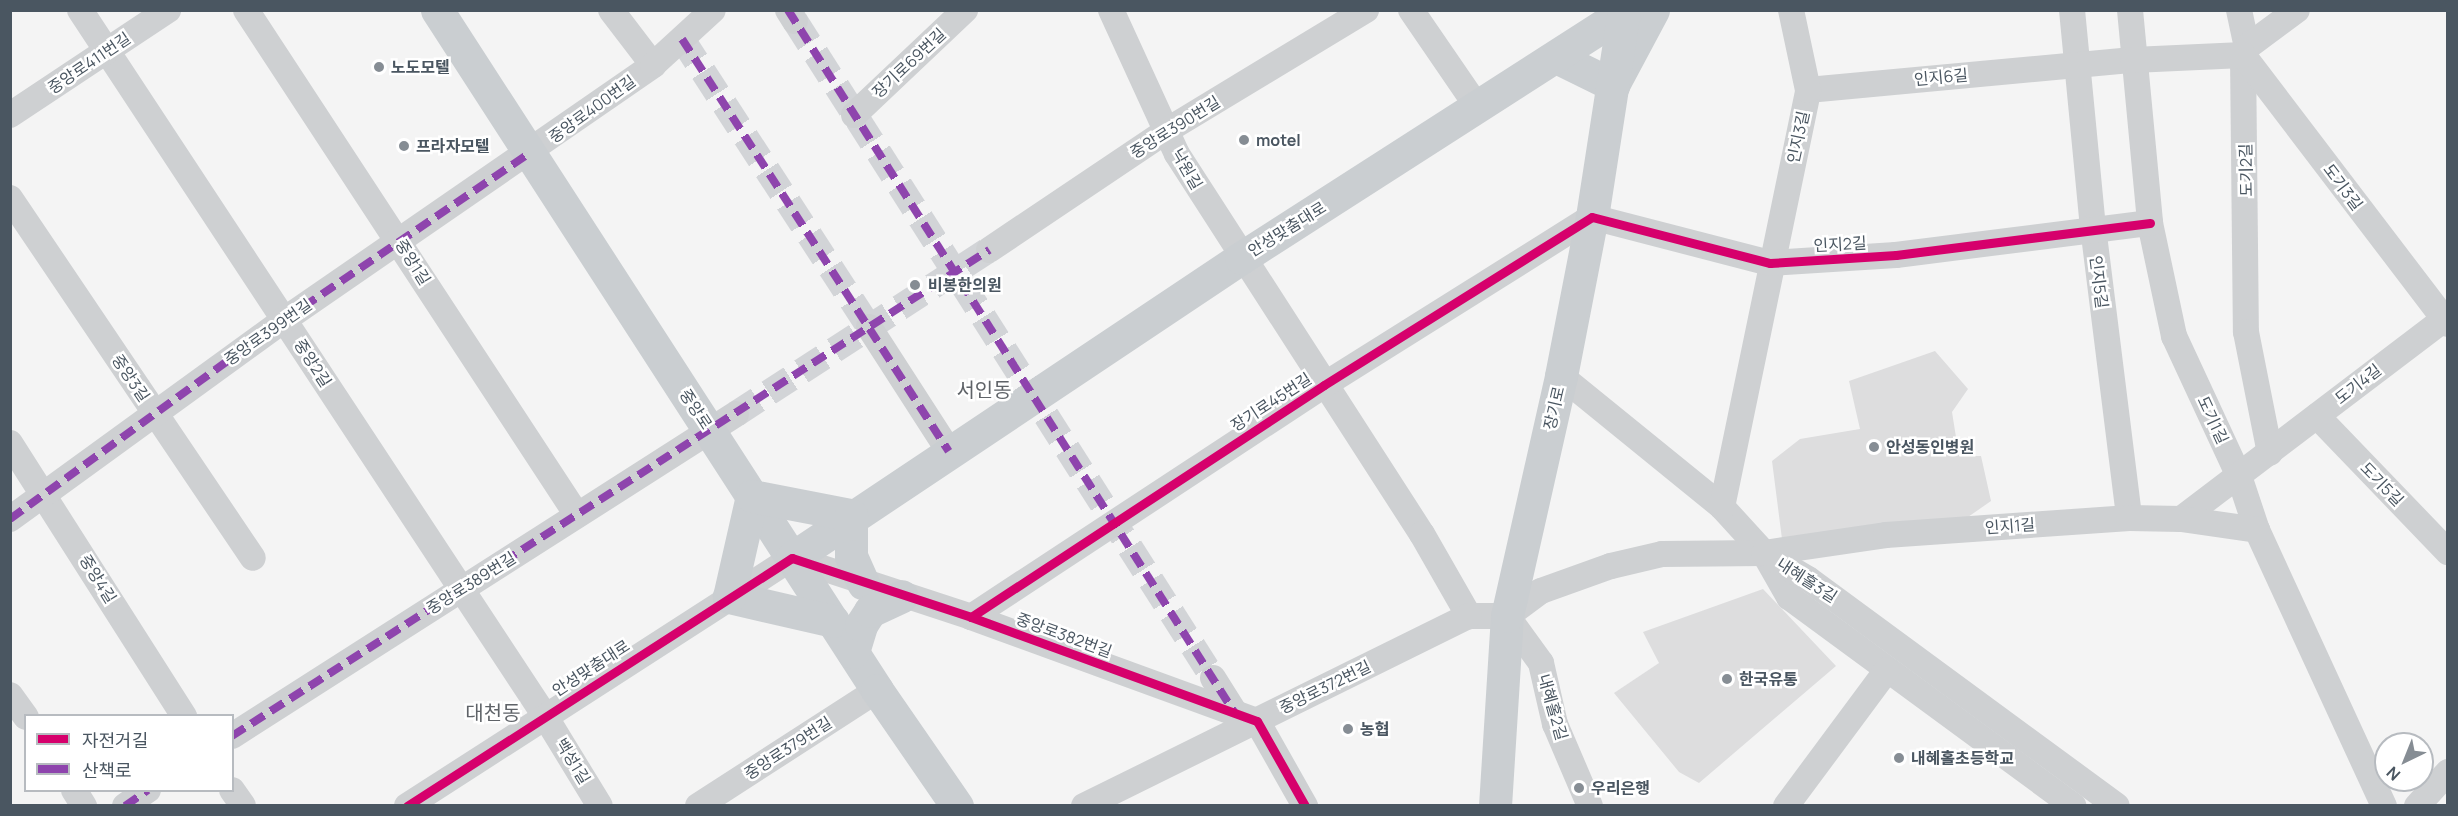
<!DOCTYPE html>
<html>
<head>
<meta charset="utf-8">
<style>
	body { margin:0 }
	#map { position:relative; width:2458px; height:816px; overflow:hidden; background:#f4f4f4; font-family:Manrope,"Noto Sans KR",sans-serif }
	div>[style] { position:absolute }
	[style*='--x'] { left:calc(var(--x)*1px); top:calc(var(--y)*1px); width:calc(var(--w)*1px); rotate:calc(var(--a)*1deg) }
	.building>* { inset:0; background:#ddddde }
	.minor-tunnel>* { height:26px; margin-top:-13px; transform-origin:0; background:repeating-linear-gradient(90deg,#d2d4d7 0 26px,transparent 0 39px) }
	.minor>* { height:26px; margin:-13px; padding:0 13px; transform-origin:13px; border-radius:13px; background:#ced0d2 }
	.major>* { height:33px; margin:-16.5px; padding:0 16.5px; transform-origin:16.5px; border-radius:16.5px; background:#caced1 }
	.quiet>* { height:8px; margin-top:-4px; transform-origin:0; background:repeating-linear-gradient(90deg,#8e44ad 0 15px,transparent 0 23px) }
	.cycleway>* { height:9px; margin:-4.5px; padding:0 4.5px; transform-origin:4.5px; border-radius:4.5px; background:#d6006c }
	.dots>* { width:16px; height:16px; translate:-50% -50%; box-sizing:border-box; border:3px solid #fff; border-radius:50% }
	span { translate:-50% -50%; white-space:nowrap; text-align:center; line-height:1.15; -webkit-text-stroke:5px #fff; paint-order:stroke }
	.street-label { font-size:16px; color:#4a5661 }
	.poi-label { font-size:16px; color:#4a5661; font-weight:700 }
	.left { translate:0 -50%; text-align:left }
	.quarter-label { font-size:20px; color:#5f6368 }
	.frame { position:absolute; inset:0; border:12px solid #4a5661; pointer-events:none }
	.legend { position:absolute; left:24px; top:714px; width:210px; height:78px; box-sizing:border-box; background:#fff; border:2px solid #b7bbc0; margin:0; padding:8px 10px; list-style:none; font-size:18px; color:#4a5661 }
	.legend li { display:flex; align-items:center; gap:12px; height:30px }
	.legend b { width:30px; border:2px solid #b7bbc0 }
	.north { position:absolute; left:2374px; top:732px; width:60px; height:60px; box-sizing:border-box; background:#fff; border:2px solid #b7bbc0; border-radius:50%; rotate:223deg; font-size:16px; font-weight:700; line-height:24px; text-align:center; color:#4a5661 }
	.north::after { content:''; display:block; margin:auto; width:21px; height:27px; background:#868d94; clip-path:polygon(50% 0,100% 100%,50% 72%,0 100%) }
</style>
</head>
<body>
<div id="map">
	<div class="building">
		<i style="clip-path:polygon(1935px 351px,1968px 389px,1952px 412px,1959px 456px,1981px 456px,1991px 501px,1968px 517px,1782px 539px,1772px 461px,1800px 439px,1860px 429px,1849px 381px)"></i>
		<i style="clip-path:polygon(1763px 589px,1836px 666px,1699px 783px,1679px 772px,1614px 693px,1659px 663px,1643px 632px)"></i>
	</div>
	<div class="minor-tunnel">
		<i style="--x:795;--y:21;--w:779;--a:57.53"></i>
		<i style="--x:682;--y:39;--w:343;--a:57"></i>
		<i style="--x:736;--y:414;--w:302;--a:-33"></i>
	</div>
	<div class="minor">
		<i style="--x:80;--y:10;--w:845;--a:56.63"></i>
		<i style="--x:545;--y:716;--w:105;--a:58.6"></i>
		<i style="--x:246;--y:10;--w:604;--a:56.76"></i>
		<i style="--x:611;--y:10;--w:69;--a:52.6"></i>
		<i style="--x:788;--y:10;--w:13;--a:58"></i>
		<i style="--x:1111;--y:10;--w:158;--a:65.4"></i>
		<i style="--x:1177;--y:154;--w:452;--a:57.2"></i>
		<i style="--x:1422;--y:534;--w:95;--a:60.2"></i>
		<i style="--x:1469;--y:616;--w:38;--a:0"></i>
		<i style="--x:1411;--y:10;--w:119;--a:55.6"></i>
		<i style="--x:2072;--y:10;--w:218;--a:84.5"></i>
		<i style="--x:2093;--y:227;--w:293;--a:82.9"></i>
		<i style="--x:2130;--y:10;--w:214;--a:84.6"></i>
		<i style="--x:2150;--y:223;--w:116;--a:78"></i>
		<i style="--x:2174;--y:336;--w:154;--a:65.1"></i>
		<i style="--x:2239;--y:476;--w:57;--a:71.6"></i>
		<i style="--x:2257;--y:530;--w:304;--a:65.3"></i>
		<i style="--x:2239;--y:10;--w:38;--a:78"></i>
		<i style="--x:2247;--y:47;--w:9;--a:117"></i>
		<i style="--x:2243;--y:55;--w:277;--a:89.4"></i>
		<i style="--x:2246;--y:332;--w:123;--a:78.8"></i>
		<i style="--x:2247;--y:47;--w:62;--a:-36.5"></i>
		<i style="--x:2243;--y:55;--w:338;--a:52.7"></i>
		<i style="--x:1808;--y:90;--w:326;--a:-5.3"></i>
		<i style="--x:2133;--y:60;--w:110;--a:-2.6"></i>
		<i style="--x:10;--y:115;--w:190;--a:-33.6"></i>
		<i style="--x:854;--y:115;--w:153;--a:-43.4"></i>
		<i style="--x:10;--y:198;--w:434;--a:56"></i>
		<i style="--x:989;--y:250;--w:213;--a:-33.9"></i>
		<i style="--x:1166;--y:131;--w:234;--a:-31.2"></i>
		<i style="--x:869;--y:327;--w:148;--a:57.2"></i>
		<i style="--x:1561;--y:376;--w:208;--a:39.1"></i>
		<i style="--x:1722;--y:507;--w:62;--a:47.6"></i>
		<i style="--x:1764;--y:553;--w:51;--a:60.4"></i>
		<i style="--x:1789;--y:597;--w:353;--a:36.3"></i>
		<i style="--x:2317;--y:416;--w:189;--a:46.1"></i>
		<i style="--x:10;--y:443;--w:324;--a:57.5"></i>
		<i style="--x:1722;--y:507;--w:426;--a:-78.3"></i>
		<i style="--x:1808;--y:90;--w:82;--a:-102"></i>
		<i style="--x:10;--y:519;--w:339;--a:-36"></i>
		<i style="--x:284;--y:320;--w:449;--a:-34.6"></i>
		<i style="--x:653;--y:65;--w:81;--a:-42.5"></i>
		<i style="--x:2181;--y:519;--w:335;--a:-37.2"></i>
		<i style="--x:1764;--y:553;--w:51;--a:30.6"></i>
		<i style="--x:1808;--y:579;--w:383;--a:36.3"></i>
		<i style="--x:1507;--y:616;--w:42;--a:-36.3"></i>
		<i style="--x:1541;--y:591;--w:74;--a:-19.7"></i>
		<i style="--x:1611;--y:566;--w:52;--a:-13.2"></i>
		<i style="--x:1662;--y:554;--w:102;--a:-0.6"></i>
		<i style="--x:1764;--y:553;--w:123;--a:-8.4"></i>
		<i style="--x:1886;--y:535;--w:244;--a:-4"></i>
		<i style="--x:2129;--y:518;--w:52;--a:1.1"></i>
		<i style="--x:2181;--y:519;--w:77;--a:8.2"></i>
		<i style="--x:1507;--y:616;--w:58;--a:54.1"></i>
		<i style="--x:1541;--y:663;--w:63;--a:77.1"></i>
		<i style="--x:1555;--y:724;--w:89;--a:66.9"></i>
		<i style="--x:971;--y:617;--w:422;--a:-33.3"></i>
		<i style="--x:1324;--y:385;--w:316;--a:-32.1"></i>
		<i style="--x:1592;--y:217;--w:184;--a:14.5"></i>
		<i style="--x:1770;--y:263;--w:126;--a:-3.6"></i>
		<i style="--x:1896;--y:255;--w:256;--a:-7.2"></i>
		<i style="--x:1213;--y:678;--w:41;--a:57.8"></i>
		<i style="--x:10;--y:695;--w:27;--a:54"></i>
		<i style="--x:232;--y:736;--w:598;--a:-32.57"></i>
		<i style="--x:74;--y:790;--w:19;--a:58"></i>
		<i style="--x:232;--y:790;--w:19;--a:55"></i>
		<i style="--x:125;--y:806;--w:28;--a:-35"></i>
		<i style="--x:407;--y:806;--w:458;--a:-32.8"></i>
		<i style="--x:792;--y:558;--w:188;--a:18.2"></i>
		<i style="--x:971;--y:617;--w:304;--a:20"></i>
		<i style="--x:1257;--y:721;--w:98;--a:60.5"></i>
		<i style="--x:698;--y:806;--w:213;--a:-32.9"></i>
		<i style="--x:1084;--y:806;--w:429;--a:-26.3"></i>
		<i style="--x:1786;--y:806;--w:169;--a:-53.4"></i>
		<i style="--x:2417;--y:806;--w:46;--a:-47.6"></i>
	</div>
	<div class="major">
		<i style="--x:437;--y:10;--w:810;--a:57.09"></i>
		<i style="--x:877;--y:690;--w:141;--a:55.4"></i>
		<i style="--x:1556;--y:57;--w:64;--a:26.2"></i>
		<i style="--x:1613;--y:85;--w:85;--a:-61.9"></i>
		<i style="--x:792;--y:558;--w:540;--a:-33.75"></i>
		<i style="--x:1241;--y:258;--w:459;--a:-32.7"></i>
		<i style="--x:833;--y:621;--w:107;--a:-167"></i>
		<i style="--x:729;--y:597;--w:104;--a:-77.2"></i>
		<i style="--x:752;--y:496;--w:101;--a:10.9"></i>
		<i style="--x:851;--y:515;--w:41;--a:90"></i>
		<i style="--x:851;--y:556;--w:30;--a:66"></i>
		<i style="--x:853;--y:652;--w:28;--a:-73"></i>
		<i style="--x:861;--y:625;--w:17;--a:-57"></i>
		<i style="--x:870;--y:611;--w:35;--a:-25"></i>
		<i style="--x:1495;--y:806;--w:190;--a:-86.4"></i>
		<i style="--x:1507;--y:616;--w:246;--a:-77.3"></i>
		<i style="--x:1561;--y:376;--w:162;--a:-79"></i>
		<i style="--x:1592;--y:217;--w:209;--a:-81.2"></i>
	</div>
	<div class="quiet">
		<i style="--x:788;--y:10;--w:832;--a:57.57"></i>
		<i style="--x:682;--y:39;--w:491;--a:57.1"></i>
		<i style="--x:10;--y:519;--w:339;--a:-36"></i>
		<i style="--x:284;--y:320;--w:297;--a:-34.2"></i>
		<i style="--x:232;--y:736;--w:900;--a:-32.7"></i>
		<i style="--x:125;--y:806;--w:28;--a:-35"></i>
	</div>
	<div class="cycleway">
		<i style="--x:971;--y:617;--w:422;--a:-33.3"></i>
		<i style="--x:1324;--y:385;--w:316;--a:-32.1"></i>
		<i style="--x:1592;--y:217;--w:184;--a:14.5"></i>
		<i style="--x:1770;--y:263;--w:126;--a:-3.6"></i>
		<i style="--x:1896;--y:255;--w:256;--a:-7.2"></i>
		<i style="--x:407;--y:806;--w:458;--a:-32.8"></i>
		<i style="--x:792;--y:558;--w:188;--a:18.2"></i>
		<i style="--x:971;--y:617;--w:304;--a:20"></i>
		<i style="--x:1257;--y:721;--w:98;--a:60.5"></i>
	</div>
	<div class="dots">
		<i style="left:379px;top:67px;background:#868d94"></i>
		<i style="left:1244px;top:140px;background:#868d94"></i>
		<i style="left:404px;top:146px;background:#868d94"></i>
		<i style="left:915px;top:285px;background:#868d94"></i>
		<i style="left:1874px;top:447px;background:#868d94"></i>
		<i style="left:1727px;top:679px;background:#868d94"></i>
		<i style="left:1348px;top:729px;background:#868d94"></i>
		<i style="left:1899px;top:758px;background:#868d94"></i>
		<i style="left:1579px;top:788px;background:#868d94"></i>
	</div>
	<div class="street-label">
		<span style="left:89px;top:63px;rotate:-34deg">중앙로411번길</span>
		<span style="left:909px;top:63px;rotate:-43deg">장기로69번길</span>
		<span style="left:1941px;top:77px;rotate:-5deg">인지6길</span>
		<span style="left:592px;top:109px;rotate:-36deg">중앙로400번길</span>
		<span style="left:1175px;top:127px;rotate:-32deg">중앙로390번길</span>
		<span style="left:1798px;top:137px;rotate:-78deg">인지3길</span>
		<span style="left:1187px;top:169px;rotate:60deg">낙원길</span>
		<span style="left:2246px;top:170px;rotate:-91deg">도기2길</span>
		<span style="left:2343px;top:187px;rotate:53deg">도기3길</span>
		<span style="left:1287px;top:229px;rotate:-32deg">안성맞춤대로</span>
		<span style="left:1840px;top:244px;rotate:-3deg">인지2길</span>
		<span style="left:413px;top:262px;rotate:58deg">중앙1길</span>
		<span style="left:2099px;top:282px;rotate:83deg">인지5길</span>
		<span style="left:268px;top:332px;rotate:-35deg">중앙로399번길</span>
		<span style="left:313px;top:363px;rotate:57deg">중앙2길</span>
		<span style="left:131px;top:378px;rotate:56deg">중앙3길</span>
		<span style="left:2358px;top:384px;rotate:-38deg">도기4길</span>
		<span style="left:1271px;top:402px;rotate:-33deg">장기로45번길</span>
		<span style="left:1554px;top:408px;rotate:-77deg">장기로</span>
		<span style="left:696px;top:409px;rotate:57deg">중앙로</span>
		<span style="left:2213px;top:420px;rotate:65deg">도기1길</span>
		<span style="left:2382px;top:484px;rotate:46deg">도기5길</span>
		<span style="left:2010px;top:526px;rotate:-4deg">인지1길</span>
		<span style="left:98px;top:579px;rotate:58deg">중앙4길</span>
		<span style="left:1807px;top:580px;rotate:33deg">내혜홀3길</span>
		<span style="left:471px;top:583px;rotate:-32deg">중앙로389번길</span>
		<span style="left:1064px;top:635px;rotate:20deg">중앙로382번길</span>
		<span style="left:591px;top:668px;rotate:-33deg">안성맞춤대로</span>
		<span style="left:1325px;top:687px;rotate:-26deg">중앙로372번길</span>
		<span style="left:1553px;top:707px;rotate:74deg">내혜홀2길</span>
		<span style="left:788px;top:748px;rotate:-33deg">중앙로379번길</span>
		<span style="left:573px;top:761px;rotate:59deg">백성1길</span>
	</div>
	<div class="poi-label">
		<span class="left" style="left:391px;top:67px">노도모텔</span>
		<span class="left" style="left:1256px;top:140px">motel</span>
		<span class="left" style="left:416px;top:146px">프라자모텔</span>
		<span class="left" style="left:928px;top:285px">비봉한의원</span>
		<span class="left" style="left:1886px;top:447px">안성동인병원</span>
		<span class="left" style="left:1739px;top:679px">한국유통</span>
		<span class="left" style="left:1360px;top:729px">농협</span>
		<span class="left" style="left:1911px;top:758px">내혜홀초등학교</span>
		<span class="left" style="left:1591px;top:788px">우리은행</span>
	</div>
	<div class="quarter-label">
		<span style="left:984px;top:389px">서인동</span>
		<span style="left:493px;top:712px">대천동</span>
	</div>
	<div class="frame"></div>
	<ul class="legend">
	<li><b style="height:8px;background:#d6006c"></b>자전거길</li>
	<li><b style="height:8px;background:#8e44ad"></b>산책로</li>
	</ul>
	<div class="north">N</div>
</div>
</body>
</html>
